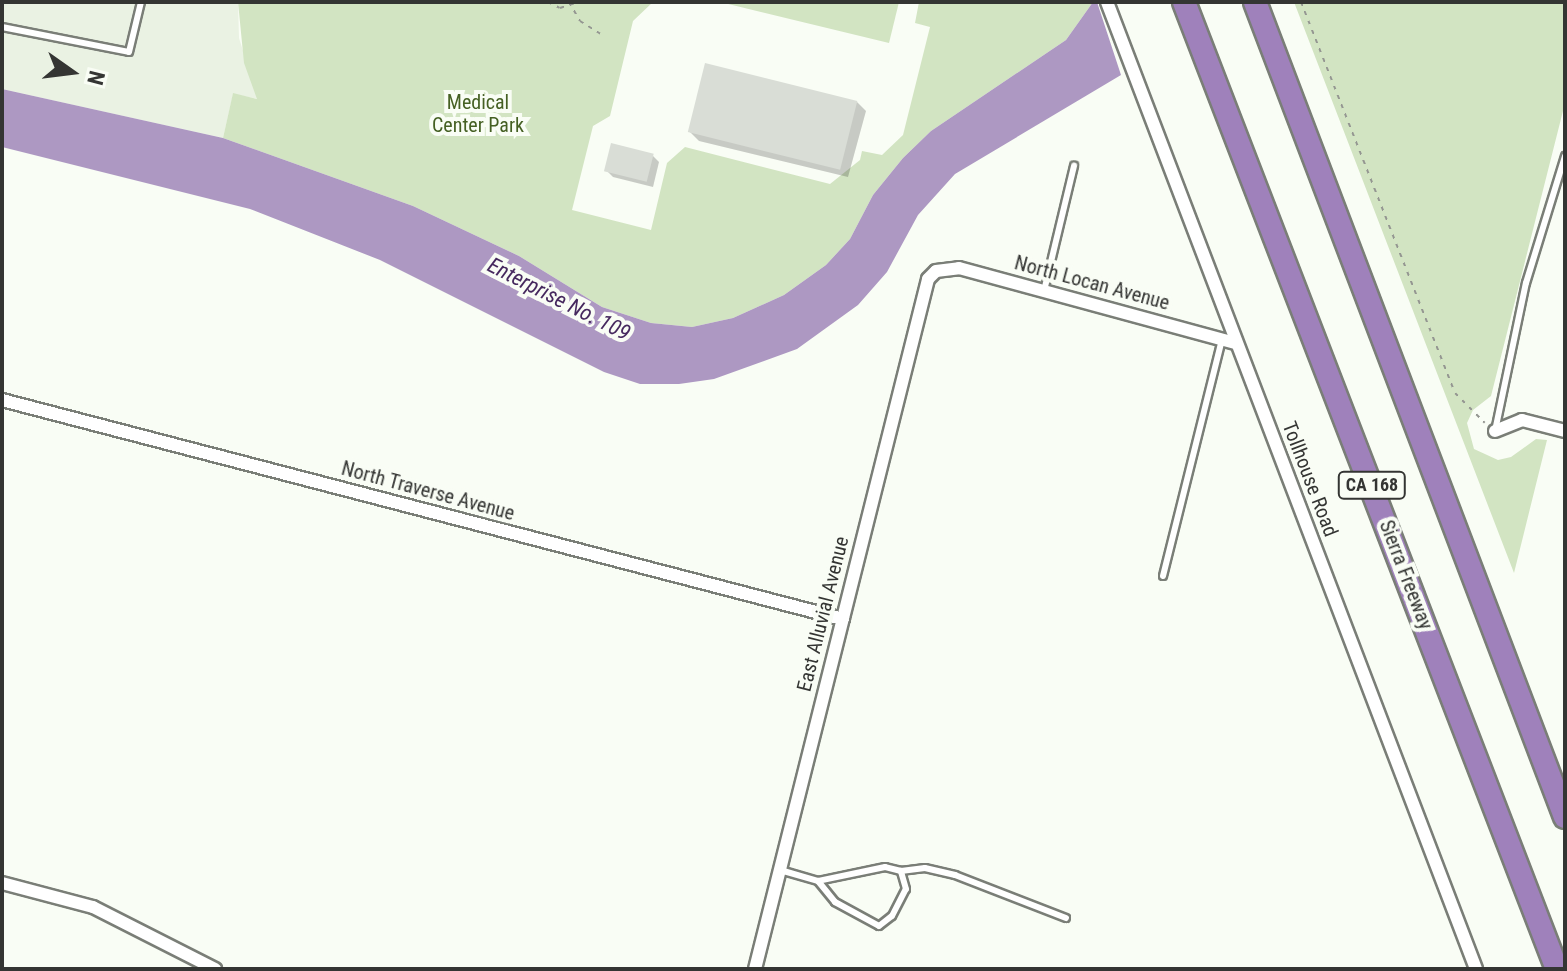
<!DOCTYPE html>
<html>
<head>
<meta charset="utf-8">
<style>
	body { margin:0 }
	#map { position:relative; width:1567px; height:971px; overflow:hidden; background:#f9fdf5; font-family:"Roboto Condensed",sans-serif }
	div>[style] { position:absolute }
	[style*='--x'] { left:calc(var(--x)*1px); top:calc(var(--y)*1px); width:calc(var(--w)*1px); rotate:calc(var(--a)*1deg) }
	.built>* { inset:0; background:#eaf2e3 }
	.green>* { inset:0; background:#d2e4c2 }
	.water>* { inset:0; background:#ad98c2 }
	.shadow>* { inset:0; background:#0003 }
	.building>* { inset:0; background:#d9ddd6; transform-origin:0 0 }
	.path>* { height:2px; margin-top:-1px; transform-origin:0; background:repeating-linear-gradient(90deg,#949691 0 4px,transparent 0 10px) }
	.roads { filter:drop-shadow(2px 0 #7a7e77) drop-shadow(-2px 0 #7a7e77) drop-shadow(0 2px #7a7e77) drop-shadow(0 -2px #7a7e77) }
	.service>* { height:6px; margin:-3px; padding:0 3px; transform-origin:3px; border-radius:3px; background:#fff }
	.minor>* { height:12px; margin:-6px; padding:0 6px; transform-origin:6px; border-radius:6px; background:#fff }
	.motorway>* { height:22px; margin:-11px; padding:0 11px; transform-origin:11px; border-radius:11px; background:#9f81bb }
	span { translate:-50% -50%; white-space:nowrap; text-align:center; line-height:1.15; -webkit-text-stroke:8px #f9fdf5; paint-order:stroke }
	.shield-label span { padding:2px 6px; background:#f9fdf5; border:2px solid; border-radius:6px; -webkit-text-stroke-width:0 }
	.shield-label { font-size:18px; color:#343533; font-weight:700 }
	.park-label { font-size:20px; color:#456023 }
	.street-label { font-size:20px; color:#343533 }
	.water-label { font-size:22px; color:#46295e; font-style:italic }
	.frame { position:absolute; inset:0; border:4px solid #343533; pointer-events:none }
	.north { position:absolute; left:32px; top:32px; width:80px; height:80px; -webkit-text-stroke:6px #f9fdf5; paint-order:stroke; rotate:104deg; font-size:22px; font-weight:700; line-height:32px; text-align:center; color:#343533 }
	.north::after { content:''; display:block; margin:auto; width:28px; height:36px; background:#343533; clip-path:polygon(50% 0,100% 100%,50% 72%,0 100%) }
</style>
</head>
<body>
<div id="map">
	<div class="built">
		<i style="clip-path:polygon(2px 2px,238px 2px,239px 38px,258px 99px,233px 94px,223px 138px,2px 89px)"></i>
	</div>
	<div class="green">
		<i style="clip-path:polygon(238px 2px,653px 2px,633px 21px,610px 116px,593px 126px,572px 210px,651px 230px,667px 163px,685px 147px,830px 184px,860px 160px,862px 151px,882px 155px,903px 135px,930px 27px,915px 23px,919px 2px,1093px 2px,1066px 40px,931px 131px,903px 158px,873px 195px,850px 239px,826px 265px,784px 295px,733px 318px,692px 327px,651px 323px,602px 307px,519px 256px,413px 206px,223px 138px,233px 93px,257px 99px,244px 63px)"></i>
		<i style="clip-path:polygon(720px 2px,899px 2px,889px 43px)"></i>
		<i style="clip-path:polygon(1294px 2px,1565px 2px,1565px 103px,1491px 396px,1473px 410px,1467px 423px,1474px 449px,1498px 460px,1511px 457px,1536px 439px,1547px 440px,1514px 573px)"></i>
	</div>
	<div class="water">
		<i style="clip-path:polygon(1093px 2px,1097px 2px,1121px 75px,955px 174px,918px 215px,887px 272px,858px 305px,797px 349px,714px 379px,679px 384px,640px 384px,604px 372px,380px 260px,250px 209px,2px 147px,2px 89px,223px 138px,413px 206px,519px 256px,602px 307px,651px 323px,692px 327px,733px 318px,784px 295px,826px 265px,850px 239px,873px 195px,903px 158px,931px 131px,1066px 40px)"></i>
	</div>
	<div class="shadow">
		<i style="clip-path:polygon(857px 102px,866px 111px,848px 177px,699px 141px,690px 132px)"></i>
		<i style="clip-path:polygon(652px 155px,659px 162px,653px 187px,613px 177px,607px 171px)"></i>
	</div>
	<div class="building">
		<i style="left:705px;top:63px;width:157px;height:71px;rotate:14deg"></i>
		<i style="left:611px;top:143px;width:44px;height:29px;rotate:14deg"></i>
	</div>
	<div class="path">
		<i style="--x:548;--y:2;--w:13;--a:27"></i>
		<i style="--x:560;--y:8;--w:19;--a:-18"></i>
		<i style="--x:555;--y:2;--w:11;--a:0"></i>
		<i style="--x:569;--y:2;--w:22;--a:60"></i>
		<i style="--x:580;--y:21;--w:25;--a:32"></i>
		<i style="--x:1301;--y:2;--w:420;--a:68.5"></i>
		<i style="--x:1455;--y:393;--w:42;--a:45"></i>
	</div>
	<div class="roads">
		<div class="service">
			<i style="--x:2;--y:27;--w:129;--a:11.1"></i>
			<i style="--x:129;--y:52;--w:51;--a:-76.5"></i>
			<i style="--x:1044;--y:291;--w:129;--a:-76.5"></i>
			<i style="--x:1495;--y:431;--w:151;--a:-78.2"></i>
			<i style="--x:1526;--y:283;--w:133;--a:-72.9"></i>
			<i style="--x:1163;--y:576;--w:244;--a:-76"></i>
			<i style="--x:780;--y:870;--w:40;--a:16"></i>
			<i style="--x:818;--y:881;--w:27;--a:51"></i>
			<i style="--x:835;--y:902;--w:50;--a:28.6"></i>
			<i style="--x:879;--y:926;--w:16;--a:-38"></i>
			<i style="--x:892;--y:916;--w:30;--a:-63"></i>
			<i style="--x:906;--y:889;--w:19;--a:-106"></i>
			<i style="--x:901;--y:871;--w:16;--a:-166"></i>
			<i style="--x:885;--y:867;--w:68;--a:168.2"></i>
			<i style="--x:901;--y:871;--w:24;--a:-7"></i>
			<i style="--x:925;--y:868;--w:31;--a:13"></i>
			<i style="--x:955;--y:875;--w:119;--a:21.2"></i>
		</div>
		<div class="minor">
			<i style="--x:1107;--y:2;--w:1035;--a:69.11"></i>
			<i style="--x:2;--y:400;--w:869;--a:14.6"></i>
			<i style="--x:1495;--y:431;--w:29;--a:-22"></i>
			<i style="--x:1522;--y:420;--w:44;--a:14.3"></i>
			<i style="--x:2;--y:883;--w:94;--a:14.8"></i>
			<i style="--x:93;--y:907;--w:137;--a:26.9"></i>
			<i style="--x:755;--y:969;--w:711;--a:-75.92"></i>
			<i style="--x:928;--y:279;--w:11;--a:-45"></i>
			<i style="--x:936;--y:271;--w:23;--a:-7"></i>
			<i style="--x:959;--y:268;--w:287;--a:15.2"></i>
		</div>
		<div class="motorway">
			<i style="--x:1184;--y:2;--w:1036;--a:68.91"></i>
			<i style="--x:1255;--y:2;--w:872;--a:69.17"></i>
		</div>
	</div>
	<div class="shield-label">
		<span style="left:1372px;top:485px">CA 168</span>
	</div>
	<div class="park-label">
		<span style="left:478px;top:114px">Medical<br>Center Park</span>
	</div>
	<div class="street-label">
		<span style="left:1092px;top:283px;rotate:15deg">North Locan Avenue</span>
		<span style="left:1310px;top:479px;rotate:69deg">Tollhouse Road</span>
		<span style="left:428px;top:491px;rotate:15deg">North Traverse Avenue</span>
		<span style="left:1406px;top:575px;rotate:69deg">Sierra Freeway</span>
		<span style="left:823px;top:614px;rotate:-76deg">East Alluvial Avenue</span>
	</div>
	<div class="water-label">
		<span style="left:559px;top:299px;rotate:27deg">Enterprise No. 109</span>
	</div>
	<div class="frame"></div>
	<div class="north">N</div>
</div>
</body>
</html>
